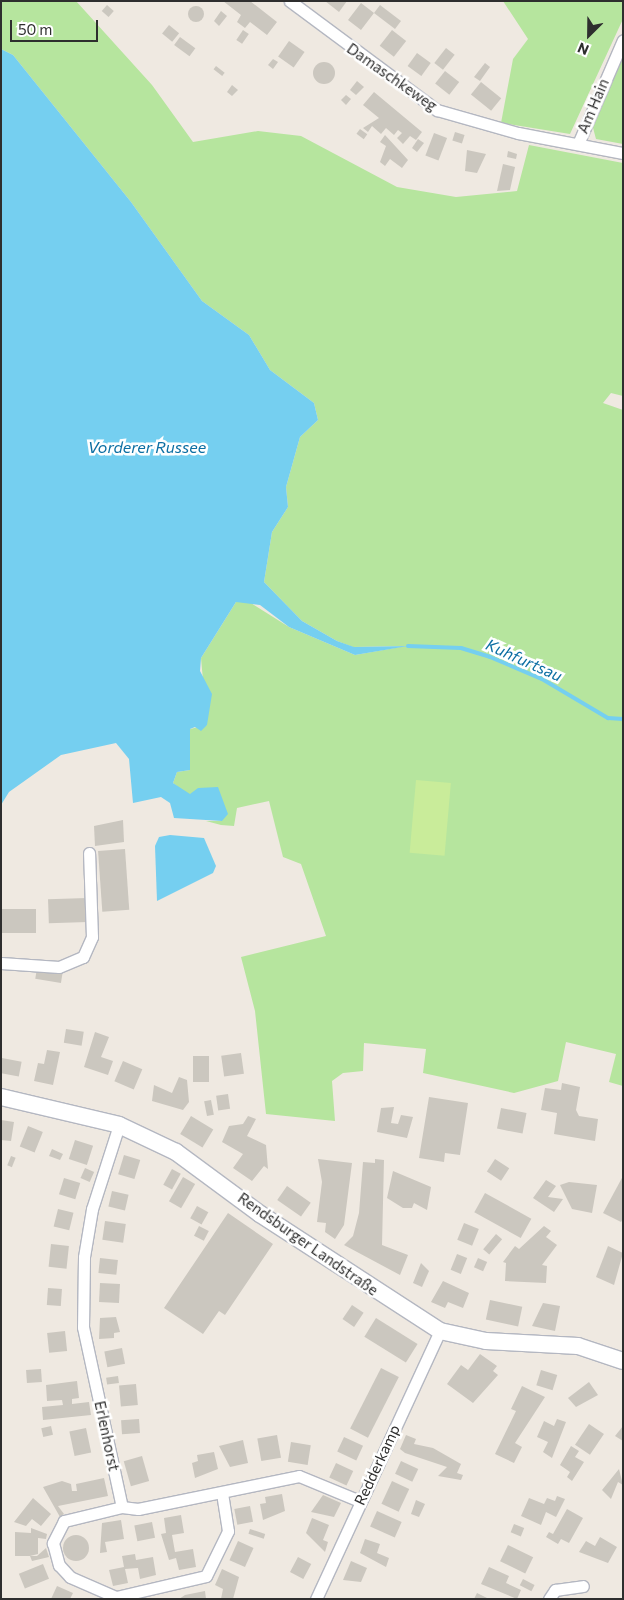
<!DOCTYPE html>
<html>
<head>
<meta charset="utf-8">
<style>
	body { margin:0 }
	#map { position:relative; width:624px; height:1600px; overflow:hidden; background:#efe9e1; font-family:Commissioner,sans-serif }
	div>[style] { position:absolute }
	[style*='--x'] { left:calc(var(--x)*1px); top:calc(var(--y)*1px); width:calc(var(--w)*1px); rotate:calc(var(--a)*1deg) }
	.green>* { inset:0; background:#b6e59e }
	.pitch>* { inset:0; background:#c9ec9a; transform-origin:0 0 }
	.water>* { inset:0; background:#75cff0 }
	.stream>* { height:4px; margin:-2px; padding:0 2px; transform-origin:2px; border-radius:2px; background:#75cff0 }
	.building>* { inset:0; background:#cbc7bf; transform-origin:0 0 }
	.round { border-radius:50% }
	.roads { filter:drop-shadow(1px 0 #b4b7c1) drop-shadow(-1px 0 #b4b7c1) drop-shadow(0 1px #b4b7c1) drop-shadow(0 -1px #b4b7c1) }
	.street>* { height:11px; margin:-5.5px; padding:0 5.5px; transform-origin:5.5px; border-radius:5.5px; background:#fff }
	.secondary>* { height:16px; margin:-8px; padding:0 8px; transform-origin:8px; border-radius:8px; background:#fff }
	span { translate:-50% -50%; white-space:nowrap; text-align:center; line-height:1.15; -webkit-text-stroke:5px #fff; paint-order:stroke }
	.street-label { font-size:15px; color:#2e2e2e }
	.water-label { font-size:16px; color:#0d6fa3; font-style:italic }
	.frame { position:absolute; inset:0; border:2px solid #2e2e2e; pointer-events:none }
	.north { position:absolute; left:564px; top:10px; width:50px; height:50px; -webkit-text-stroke:4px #fff; paint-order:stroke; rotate:203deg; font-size:14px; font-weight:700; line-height:20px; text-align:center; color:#2e2e2e }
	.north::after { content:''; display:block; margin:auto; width:18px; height:22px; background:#2e2e2e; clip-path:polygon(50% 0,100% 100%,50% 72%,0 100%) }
	.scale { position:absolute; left:10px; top:20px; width:88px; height:22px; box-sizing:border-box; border:2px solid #2e2e2e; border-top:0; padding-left:6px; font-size:15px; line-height:18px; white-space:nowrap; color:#2e2e2e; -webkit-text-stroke:4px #fff; paint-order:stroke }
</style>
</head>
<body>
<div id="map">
	<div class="green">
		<i style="clip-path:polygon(1px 1px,76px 1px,152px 85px,193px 142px,258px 131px,301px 136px,397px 187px,456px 197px,517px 191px,529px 145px,623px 163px,623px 396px,611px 393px,603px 403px,623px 410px,623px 1086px,609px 1082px,616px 1054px,566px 1042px,558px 1081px,514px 1093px,423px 1073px,426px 1049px,364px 1043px,363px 1071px,343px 1073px,332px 1081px,335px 1121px,266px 1114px,255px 1011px,241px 957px,326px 936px,301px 864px,283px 857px,269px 801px,237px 808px,234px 826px,221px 825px,206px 821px,222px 821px,173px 783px,177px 772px,190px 770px,190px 729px,207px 725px,201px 658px,236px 602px,246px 600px,289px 627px,355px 655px,406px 646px,353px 647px,337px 641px,302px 621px,264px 582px,272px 532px,288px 507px,286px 487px,300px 437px,318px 420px,314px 403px,270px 370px,249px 335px,202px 301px,131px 202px,13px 55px,1px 49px)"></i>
		<i style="clip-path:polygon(503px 1px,623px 1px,623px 19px,570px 134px,501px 123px,513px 59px,528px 39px)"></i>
		<i style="clip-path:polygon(623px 58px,623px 144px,596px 139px,592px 124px)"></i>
	</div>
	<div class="pitch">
		<i style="left:416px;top:780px;width:35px;height:73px;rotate:5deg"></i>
	</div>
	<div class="water">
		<i style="clip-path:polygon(1px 49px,13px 55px,131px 202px,202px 301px,249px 335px,270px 370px,314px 403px,318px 420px,300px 437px,286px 487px,288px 507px,272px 532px,264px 582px,302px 621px,337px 641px,354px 647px,408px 646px,355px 655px,289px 627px,260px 605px,236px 602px,201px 658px,200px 671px,212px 694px,207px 725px,201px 731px,195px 727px,190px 729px,190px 770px,177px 772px,173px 783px,190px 794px,198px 788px,218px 787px,228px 814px,222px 821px,174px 818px,170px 803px,161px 797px,133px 803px,129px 759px,116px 743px,61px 755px,9px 792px,1px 805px)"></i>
		<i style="clip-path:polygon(170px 835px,204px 838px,216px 866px,213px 873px,157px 901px,155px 846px,159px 837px)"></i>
	</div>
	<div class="stream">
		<i style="--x:408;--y:646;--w:53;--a:2.2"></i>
		<i style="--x:461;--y:648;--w:30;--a:17"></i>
		<i style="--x:490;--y:657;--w:56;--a:22.9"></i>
		<i style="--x:542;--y:679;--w:77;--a:30.6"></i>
		<i style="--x:608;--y:718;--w:15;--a:4"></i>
	</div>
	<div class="building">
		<i style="clip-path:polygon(223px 1px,250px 1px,277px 22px,267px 35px,250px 22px,245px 28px,237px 22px,241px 15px)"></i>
		<i style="clip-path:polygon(325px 1px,347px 1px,339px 12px)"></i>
		<i style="clip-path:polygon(361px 3px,374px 13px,380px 5px,401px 21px,395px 29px,374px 13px,361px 30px,348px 20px)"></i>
		<i style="left:107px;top:5px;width:9px;height:8px;rotate:41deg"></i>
		<i class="round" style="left:188px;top:6px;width:16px;height:16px"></i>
		<i style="clip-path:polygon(221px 11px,227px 16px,219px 26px,214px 21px)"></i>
		<i style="left:169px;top:25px;width:13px;height:11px;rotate:39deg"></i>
		<i style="left:243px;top:30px;width:7px;height:12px;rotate:34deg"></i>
		<i style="left:392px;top:30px;width:18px;height:20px;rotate:38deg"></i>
		<i style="left:180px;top:37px;width:19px;height:10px;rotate:36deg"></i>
		<i style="left:289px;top:41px;width:19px;height:19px;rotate:35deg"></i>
		<i style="left:446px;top:48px;width:11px;height:19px;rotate:38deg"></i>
		<i style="left:417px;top:53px;width:17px;height:16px;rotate:36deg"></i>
		<i style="clip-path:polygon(273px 59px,278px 62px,273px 69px,268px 65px)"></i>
		<i class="round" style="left:313px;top:62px;width:22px;height:22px"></i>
		<i style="clip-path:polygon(485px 63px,490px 67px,480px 81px,474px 77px)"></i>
		<i style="left:216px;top:66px;width:11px;height:4px;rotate:38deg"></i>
		<i style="left:445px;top:71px;width:18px;height:16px;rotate:38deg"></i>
		<i style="clip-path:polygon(357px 81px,364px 87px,356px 95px,350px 90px)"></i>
		<i style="left:481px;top:82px;width:26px;height:16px;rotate:39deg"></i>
		<i style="clip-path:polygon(232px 85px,238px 90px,232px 96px,227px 92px)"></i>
		<i style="clip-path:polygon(374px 92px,422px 132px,416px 140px,410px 136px,403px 144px,397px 138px,402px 133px,398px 130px,394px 135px,386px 128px,381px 134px,372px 126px,368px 132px,363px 128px,379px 118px,363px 105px)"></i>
		<i style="clip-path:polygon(346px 95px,351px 99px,346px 105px,341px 100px)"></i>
		<i style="left:360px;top:129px;width:9px;height:6px;rotate:36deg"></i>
		<i style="left:455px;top:132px;width:10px;height:9px;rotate:17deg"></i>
		<i style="left:434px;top:133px;width:14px;height:24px;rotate:21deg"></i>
		<i style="clip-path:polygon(385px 135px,408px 160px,402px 168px,390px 159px,385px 166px,380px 162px,386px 146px,380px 142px)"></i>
		<i style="clip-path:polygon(418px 139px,424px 143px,417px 152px,412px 148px)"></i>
		<i style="clip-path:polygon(467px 150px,486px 154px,477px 173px,465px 171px)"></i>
		<i style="clip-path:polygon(508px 151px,517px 154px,516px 159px,507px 157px)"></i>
		<i style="clip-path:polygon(503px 164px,515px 167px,510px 190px,497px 191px)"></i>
		<i style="clip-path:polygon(123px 820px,124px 842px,95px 846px,94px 826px)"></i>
		<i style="left:125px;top:849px;width:61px;height:27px;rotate:86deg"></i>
		<i style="left:87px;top:898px;width:24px;height:39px;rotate:88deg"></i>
		<i style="left:1px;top:909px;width:35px;height:24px"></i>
		<i style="left:37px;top:968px;width:26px;height:11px;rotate:9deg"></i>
		<i style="left:66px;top:1029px;width:18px;height:14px;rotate:9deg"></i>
		<i style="clip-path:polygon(95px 1032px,109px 1037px,101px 1057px,113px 1061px,108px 1075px,84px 1067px)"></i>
		<i style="clip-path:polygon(47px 1050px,60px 1052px,53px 1085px,34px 1081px,38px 1063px,44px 1064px)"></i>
		<i style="left:241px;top:1053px;width:21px;height:20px;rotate:82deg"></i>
		<i style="left:193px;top:1056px;width:16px;height:26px"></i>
		<i style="left:2px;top:1058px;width:20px;height:15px;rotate:11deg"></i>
		<i style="left:123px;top:1061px;width:21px;height:22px;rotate:23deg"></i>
		<i style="clip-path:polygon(179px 1077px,187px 1080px,189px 1102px,183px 1110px,152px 1101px,154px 1085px,172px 1093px)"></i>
		<i style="clip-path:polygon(562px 1083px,580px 1087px,576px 1110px,579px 1116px,598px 1119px,595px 1141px,554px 1134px,557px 1113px,541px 1110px,545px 1088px,561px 1090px)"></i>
		<i style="left:228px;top:1094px;width:15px;height:12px;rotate:82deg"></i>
		<i style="clip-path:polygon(429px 1097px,468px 1103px,460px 1155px,445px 1153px,444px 1162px,419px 1158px)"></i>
		<i style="left:211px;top:1100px;width:15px;height:7px;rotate:79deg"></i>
		<i style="clip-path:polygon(394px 1107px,391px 1123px,398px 1124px,401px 1115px,413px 1117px,407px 1138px,377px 1132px,381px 1108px)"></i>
		<i style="left:501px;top:1108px;width:26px;height:21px;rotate:11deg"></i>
		<i style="left:191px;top:1116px;width:26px;height:21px;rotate:31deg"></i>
		<i style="clip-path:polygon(248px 1116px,256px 1119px,247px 1136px,266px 1145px,268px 1169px,264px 1166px,252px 1181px,233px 1168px,243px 1154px,222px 1142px,229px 1126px,243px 1124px)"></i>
		<i style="clip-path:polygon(1px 1120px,14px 1122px,11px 1141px,1px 1140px)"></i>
		<i style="left:28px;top:1126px;width:16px;height:22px;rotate:22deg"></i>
		<i style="left:75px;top:1140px;width:19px;height:20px;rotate:18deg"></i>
		<i style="clip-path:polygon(52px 1149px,63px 1154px,60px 1160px,49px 1156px)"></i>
		<i style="left:124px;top:1155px;width:17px;height:20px;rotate:17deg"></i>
		<i style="left:11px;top:1156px;width:5px;height:10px;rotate:22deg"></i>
		<i style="clip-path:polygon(318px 1159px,352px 1163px,344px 1225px,335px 1239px,325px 1232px,326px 1223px,317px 1222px,322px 1182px)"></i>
		<i style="clip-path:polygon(375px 1159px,384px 1160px,382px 1245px,408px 1255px,400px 1275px,344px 1245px,353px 1236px,359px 1213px,363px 1162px,375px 1163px)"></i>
		<i style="left:495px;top:1159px;width:17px;height:15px;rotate:33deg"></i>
		<i style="left:85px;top:1168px;width:10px;height:11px;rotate:24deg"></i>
		<i style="left:172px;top:1169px;width:10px;height:18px;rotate:29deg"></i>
		<i style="clip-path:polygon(393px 1171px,431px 1187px,427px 1210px,414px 1203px,412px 1208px,403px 1208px,387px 1198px)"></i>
		<i style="clip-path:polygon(623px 1176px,623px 1219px,621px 1222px,603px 1213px)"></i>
		<i style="left:183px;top:1177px;width:14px;height:28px;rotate:30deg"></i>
		<i style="left:64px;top:1178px;width:17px;height:17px;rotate:17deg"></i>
		<i style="clip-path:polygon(546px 1180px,556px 1186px,548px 1197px,563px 1199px,554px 1212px,533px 1198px)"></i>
		<i style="clip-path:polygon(569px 1182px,597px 1185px,592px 1213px,572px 1209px,560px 1185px)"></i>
		<i style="left:287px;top:1186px;width:29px;height:17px;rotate:35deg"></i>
		<i style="left:112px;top:1191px;width:17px;height:16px;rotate:13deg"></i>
		<i style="left:485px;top:1193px;width:53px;height:22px;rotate:29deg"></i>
		<i style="left:197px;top:1206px;width:13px;height:14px;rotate:29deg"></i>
		<i style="left:58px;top:1209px;width:16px;height:18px;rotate:14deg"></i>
		<i style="clip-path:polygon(228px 1213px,273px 1244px,225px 1315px,219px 1311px,203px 1334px,164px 1308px)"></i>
		<i style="left:105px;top:1221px;width:21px;height:19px;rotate:8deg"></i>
		<i style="left:464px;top:1223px;width:16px;height:18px;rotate:22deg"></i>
		<i style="left:199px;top:1226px;width:11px;height:11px;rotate:27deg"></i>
		<i style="clip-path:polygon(544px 1226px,551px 1231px,546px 1237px,557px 1245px,542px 1265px,547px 1266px,546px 1283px,505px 1281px,506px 1263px,503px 1262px,515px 1246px,519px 1249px)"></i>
		<i style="left:496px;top:1234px;width:8px;height:20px;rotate:40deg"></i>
		<i style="left:51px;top:1244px;width:18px;height:23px;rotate:6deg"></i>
		<i style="clip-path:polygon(608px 1246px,623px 1253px,614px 1285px,596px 1277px)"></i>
		<i style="left:457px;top:1254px;width:11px;height:17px;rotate:22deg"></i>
		<i style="left:100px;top:1258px;width:18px;height:15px;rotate:6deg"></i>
		<i style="left:478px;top:1258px;width:10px;height:10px;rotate:24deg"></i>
		<i style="clip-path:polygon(421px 1263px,429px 1271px,422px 1287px,413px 1283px)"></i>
		<i style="clip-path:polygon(443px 1281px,469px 1293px,463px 1308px,448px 1302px,445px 1308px,431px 1302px)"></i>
		<i style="left:100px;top:1283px;width:20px;height:19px;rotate:3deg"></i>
		<i style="left:48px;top:1288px;width:14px;height:17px;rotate:4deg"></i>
		<i style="left:490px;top:1300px;width:33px;height:20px;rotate:12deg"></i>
		<i style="clip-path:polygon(543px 1303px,560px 1306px,555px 1331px,532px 1326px)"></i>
		<i style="left:352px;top:1305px;width:14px;height:17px;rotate:34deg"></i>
		<i style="clip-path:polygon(116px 1317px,120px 1332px,114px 1333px,114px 1338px,99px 1339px,100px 1318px)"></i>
		<i style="left:376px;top:1318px;width:49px;height:22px;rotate:32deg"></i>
		<i style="left:65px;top:1331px;width:20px;height:18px;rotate:84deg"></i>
		<i style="left:122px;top:1348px;width:16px;height:18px;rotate:79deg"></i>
		<i style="clip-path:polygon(480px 1354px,497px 1366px,493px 1371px,498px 1375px,473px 1403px,447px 1384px,461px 1365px,468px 1370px)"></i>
		<i style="left:381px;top:1368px;width:20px;height:68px;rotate:27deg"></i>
		<i style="left:41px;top:1369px;width:13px;height:15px;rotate:86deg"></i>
		<i style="left:541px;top:1370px;width:17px;height:16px;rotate:17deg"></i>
		<i style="left:118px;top:1376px;width:7px;height:12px;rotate:82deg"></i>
		<i style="clip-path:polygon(77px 1381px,79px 1398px,72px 1399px,72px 1404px,89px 1402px,91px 1415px,43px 1420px,42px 1407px,63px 1405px,62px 1400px,47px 1401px,46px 1385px)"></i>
		<i style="clip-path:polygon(589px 1382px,598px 1395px,576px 1407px,568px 1398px)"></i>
		<i style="left:136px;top:1384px;width:21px;height:17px;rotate:85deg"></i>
		<i style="clip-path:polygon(522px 1386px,545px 1397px,515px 1443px,522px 1447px,514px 1463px,495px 1454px,516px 1411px,511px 1409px)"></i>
		<i style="left:139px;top:1419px;width:14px;height:18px;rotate:86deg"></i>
		<i style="clip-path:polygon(557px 1419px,566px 1422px,552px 1458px,543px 1452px,548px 1442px,537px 1437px,544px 1421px,554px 1426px)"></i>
		<i style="left:589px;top:1424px;width:18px;height:25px;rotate:34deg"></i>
		<i style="left:51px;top:1426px;width:9px;height:10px;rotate:77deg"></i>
		<i style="clip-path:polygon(623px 1426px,623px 1441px,615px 1436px)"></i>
		<i style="left:86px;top:1428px;width:25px;height:17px;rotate:78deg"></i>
		<i style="left:277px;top:1435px;width:23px;height:20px;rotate:80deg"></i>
		<i style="clip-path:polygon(406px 1435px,416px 1439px,414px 1444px,433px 1448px,461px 1464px,457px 1473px,463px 1475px,461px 1480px,438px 1476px,447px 1467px,405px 1453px,400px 1449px)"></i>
		<i style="left:344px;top:1437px;width:21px;height:16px;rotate:25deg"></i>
		<i style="clip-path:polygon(243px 1440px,248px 1463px,230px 1467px,219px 1446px)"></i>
		<i style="left:291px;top:1442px;width:20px;height:20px;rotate:9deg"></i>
		<i style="clip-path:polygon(571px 1446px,579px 1451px,575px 1457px,584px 1462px,572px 1481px,567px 1477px,570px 1472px,560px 1465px)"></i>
		<i style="clip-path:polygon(214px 1452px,218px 1469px,195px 1478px,192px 1463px,198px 1461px,197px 1455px)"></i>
		<i style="left:142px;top:1456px;width:26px;height:19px;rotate:74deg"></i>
		<i style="left:401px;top:1461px;width:19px;height:14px;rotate:25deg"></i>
		<i style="left:336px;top:1463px;width:19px;height:16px;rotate:25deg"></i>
		<i style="clip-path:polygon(619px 1469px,623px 1485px,618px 1482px,611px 1499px,602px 1490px)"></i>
		<i style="clip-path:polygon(104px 1478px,108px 1496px,58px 1506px,64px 1514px,60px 1517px,43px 1487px,62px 1481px,71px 1484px,72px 1491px,77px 1491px,76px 1484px)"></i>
		<i style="left:392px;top:1481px;width:19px;height:25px;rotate:25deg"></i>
		<i style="clip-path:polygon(282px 1494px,285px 1511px,263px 1520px,260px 1504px,266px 1503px,265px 1497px)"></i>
		<i style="clip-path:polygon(323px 1495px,341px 1503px,334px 1517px,311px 1512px)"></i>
		<i style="clip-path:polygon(557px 1496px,565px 1499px,556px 1517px,546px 1512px,541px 1525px,521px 1516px,529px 1498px,544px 1504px,547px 1498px,555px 1501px)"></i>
		<i style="clip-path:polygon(33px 1498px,51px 1514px,41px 1526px,32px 1519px,26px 1526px,14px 1522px)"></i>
		<i style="clip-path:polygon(416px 1500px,425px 1504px,419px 1517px,411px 1514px)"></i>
		<i style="left:250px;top:1506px;width:16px;height:16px;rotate:79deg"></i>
		<i style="clip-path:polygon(567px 1509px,583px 1518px,569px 1543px,561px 1539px,558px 1544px,546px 1537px,549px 1532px,553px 1534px)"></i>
		<i style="left:377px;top:1511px;width:27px;height:17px;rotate:24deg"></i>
		<i style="clip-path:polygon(181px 1515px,184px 1533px,172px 1535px,175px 1552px,193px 1549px,196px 1567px,179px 1570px,176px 1558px,169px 1560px,161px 1534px,166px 1533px,164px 1518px)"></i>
		<i style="clip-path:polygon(312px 1518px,329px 1525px,323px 1540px,328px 1542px,325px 1552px,306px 1533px)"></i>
		<i style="clip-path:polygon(121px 1520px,124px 1539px,105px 1542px,107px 1552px,100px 1553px,102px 1523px)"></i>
		<i style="left:152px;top:1522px;width:16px;height:18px;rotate:79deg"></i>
		<i style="left:514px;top:1524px;width:11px;height:9px;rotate:22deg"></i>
		<i style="clip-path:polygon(31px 1528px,47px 1534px,46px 1539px,38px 1538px,38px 1554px,30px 1556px,37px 1556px,46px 1548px,49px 1557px,32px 1561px,30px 1556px,15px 1556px,15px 1532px,31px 1533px)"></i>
		<i style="left:250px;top:1529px;width:16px;height:5px;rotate:18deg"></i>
		<i class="round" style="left:63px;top:1535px;width:26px;height:26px"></i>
		<i style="clip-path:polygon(600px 1537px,617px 1547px,608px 1563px,579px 1552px,586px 1541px,595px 1546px)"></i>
		<i style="clip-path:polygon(365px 1539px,380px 1544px,377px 1553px,389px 1558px,386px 1567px,360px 1553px)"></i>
		<i style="left:238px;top:1541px;width:17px;height:21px;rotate:24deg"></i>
		<i style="left:508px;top:1545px;width:28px;height:18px;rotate:26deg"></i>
		<i style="clip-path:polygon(135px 1554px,136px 1560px,153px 1557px,156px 1575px,140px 1579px,138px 1568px,125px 1569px,128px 1583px,113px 1586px,109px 1570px,124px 1567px,122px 1556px)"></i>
		<i style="left:298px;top:1557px;width:15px;height:17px;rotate:28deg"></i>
		<i style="clip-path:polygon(351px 1561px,367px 1568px,361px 1582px,343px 1580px)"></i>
		<i style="left:43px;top:1564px;width:16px;height:26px;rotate:68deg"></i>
		<i style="clip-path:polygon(489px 1567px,509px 1576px,506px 1583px,521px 1590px,517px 1599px,481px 1584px)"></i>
		<i style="clip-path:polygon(222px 1569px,239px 1577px,233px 1599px,221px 1599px,223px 1589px,215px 1585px)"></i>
		<i style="left:523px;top:1579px;width:13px;height:7px;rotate:27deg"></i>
		<i style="clip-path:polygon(57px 1586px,73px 1593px,70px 1599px,51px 1599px)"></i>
		<i style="clip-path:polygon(205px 1591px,206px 1599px,179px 1599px,185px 1595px)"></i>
		<i style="clip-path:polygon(477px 1593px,489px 1599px,474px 1599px)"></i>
	</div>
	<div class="roads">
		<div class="street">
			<i style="--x:290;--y:1;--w:183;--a:36.6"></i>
			<i style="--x:437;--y:110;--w:84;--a:15.9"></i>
			<i style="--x:518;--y:133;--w:107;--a:10.8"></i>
			<i style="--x:578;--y:144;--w:113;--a:-66.6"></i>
			<i style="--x:1;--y:963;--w:58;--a:3.9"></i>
			<i style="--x:59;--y:967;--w:26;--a:-23"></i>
			<i style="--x:83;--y:957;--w:22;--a:-66"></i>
			<i style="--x:92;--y:937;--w:84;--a:-92"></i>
			<i style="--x:119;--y:1125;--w:88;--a:107.8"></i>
			<i style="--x:92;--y:1209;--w:49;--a:99.5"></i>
			<i style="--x:84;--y:1257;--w:70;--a:90.8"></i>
			<i style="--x:83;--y:1327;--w:184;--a:77.8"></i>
			<i style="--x:122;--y:1507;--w:16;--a:7"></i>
			<i style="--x:138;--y:1509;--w:164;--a:-11.6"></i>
			<i style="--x:299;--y:1476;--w:66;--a:22.3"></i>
			<i style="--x:122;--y:1507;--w:60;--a:166.4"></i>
			<i style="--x:64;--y:1521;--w:25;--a:117"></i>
			<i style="--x:53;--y:1543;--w:23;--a:75"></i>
			<i style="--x:59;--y:1565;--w:16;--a:47"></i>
			<i style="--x:70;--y:1577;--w:50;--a:23.5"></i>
			<i style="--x:116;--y:1597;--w:92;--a:-13.1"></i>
			<i style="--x:206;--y:1576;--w:50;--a:-63.9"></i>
			<i style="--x:228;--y:1531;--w:38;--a:-99"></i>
			<i style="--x:316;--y:1599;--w:295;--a:-65.2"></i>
			<i style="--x:549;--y:1599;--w:11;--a:-56"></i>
			<i style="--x:555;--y:1590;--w:28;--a:-8"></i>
		</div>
		<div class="secondary">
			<i style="--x:1;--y:1097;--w:121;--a:13.3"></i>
			<i style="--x:119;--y:1125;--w:63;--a:25.3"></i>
			<i style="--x:176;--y:1152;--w:104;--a:36.4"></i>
			<i style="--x:260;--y:1214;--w:215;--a:33"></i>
			<i style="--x:440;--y:1331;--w:47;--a:12.3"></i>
			<i style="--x:486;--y:1341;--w:92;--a:3.1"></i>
			<i style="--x:578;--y:1346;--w:47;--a:18.4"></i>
		</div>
	</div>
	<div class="street-label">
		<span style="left:392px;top:77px;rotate:35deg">Damaschkeweg</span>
		<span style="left:593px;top:106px;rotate:-67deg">Am Hain</span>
		<span style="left:308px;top:1244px;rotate:35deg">Rendsburger Landstraße</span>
		<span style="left:107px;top:1436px;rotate:78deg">Erlenhorst</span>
		<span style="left:377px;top:1465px;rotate:-65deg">Redderkamp</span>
	</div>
	<div class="water-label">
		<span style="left:147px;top:447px">Vorderer Russee</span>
		<span style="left:524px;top:660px;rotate:24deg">Kuhfurtsau</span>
	</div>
	<div class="frame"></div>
	<div class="north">N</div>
	<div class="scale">50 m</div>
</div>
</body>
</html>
